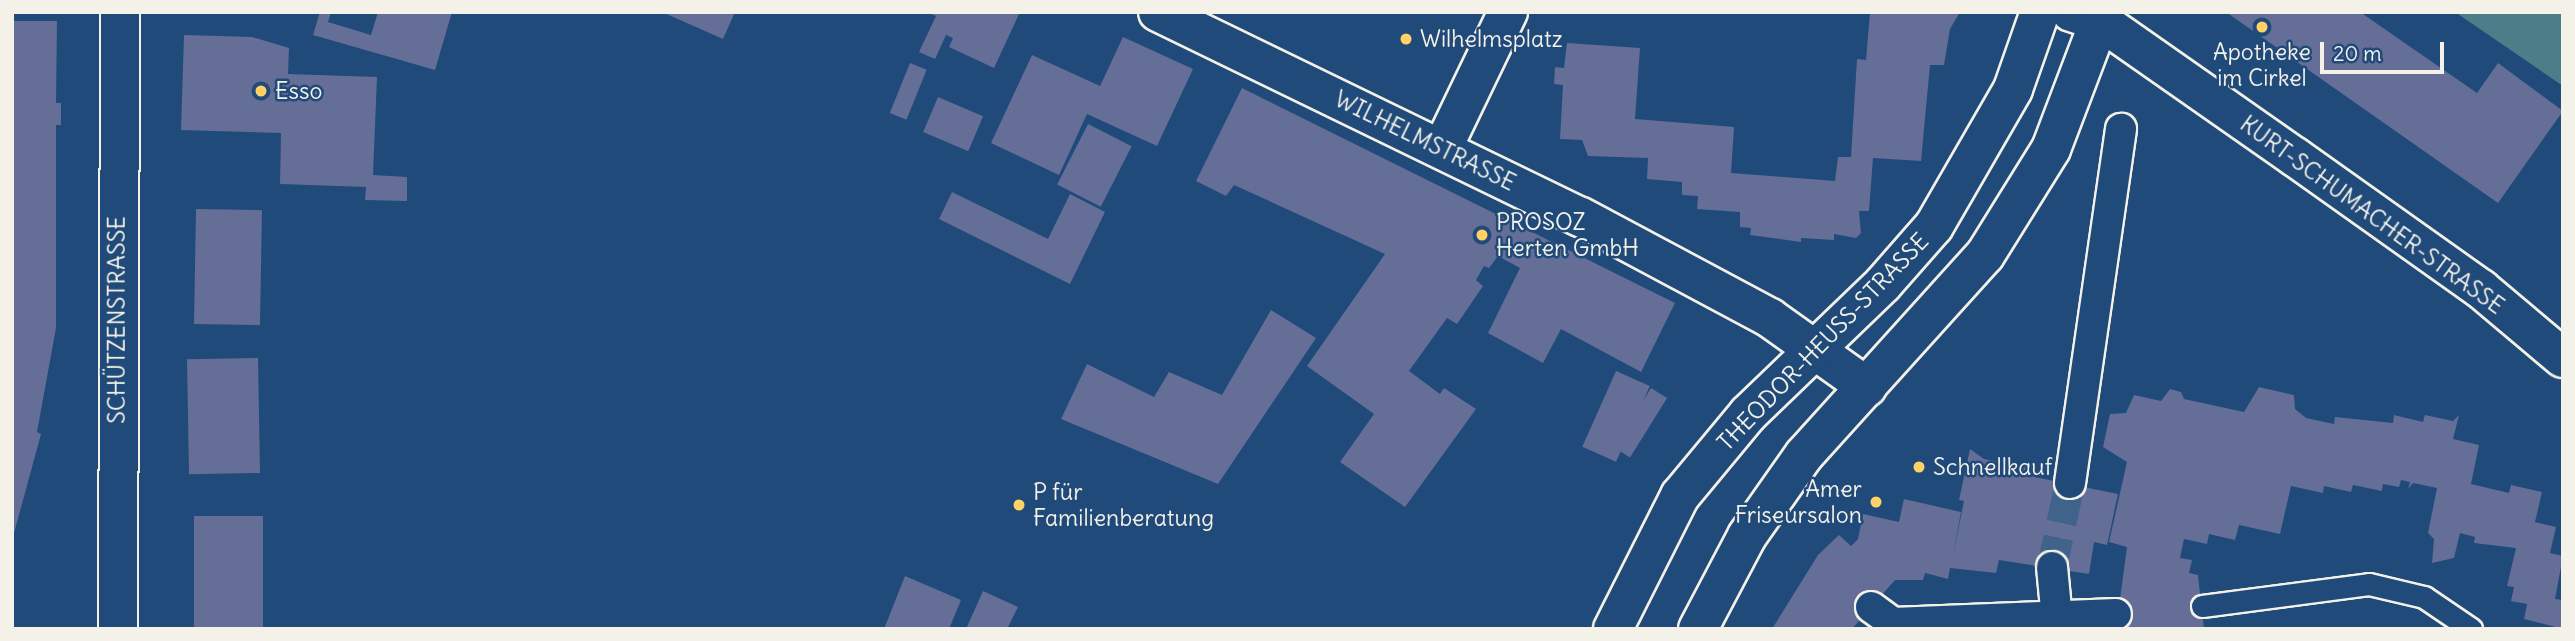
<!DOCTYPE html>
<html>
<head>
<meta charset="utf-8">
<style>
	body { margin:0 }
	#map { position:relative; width:2575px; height:641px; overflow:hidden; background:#1f4a7a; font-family:Delius,sans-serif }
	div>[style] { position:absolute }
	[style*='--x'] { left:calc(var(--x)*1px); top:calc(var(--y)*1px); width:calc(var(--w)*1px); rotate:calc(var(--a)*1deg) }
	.green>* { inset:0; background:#4c7e8a }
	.building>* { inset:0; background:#646e97; transform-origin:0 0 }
	.pedestrian-tunnel>* { height:30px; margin-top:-15px; transform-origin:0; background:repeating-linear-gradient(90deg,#3f638a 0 30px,transparent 0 45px) }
	.roads { filter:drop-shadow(2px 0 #f4f1e8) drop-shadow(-2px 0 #f4f1e8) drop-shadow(0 2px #f4f1e8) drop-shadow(0 -2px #f4f1e8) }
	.service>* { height:21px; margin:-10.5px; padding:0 10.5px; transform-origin:10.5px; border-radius:10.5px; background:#1f4a7a }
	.pedestrian>* { height:30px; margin:-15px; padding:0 15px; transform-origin:15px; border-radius:15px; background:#1f4a7a }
	.minor>* { height:38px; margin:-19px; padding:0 19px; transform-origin:19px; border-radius:19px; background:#1f4a7a }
	.secondary>* { height:38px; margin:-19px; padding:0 19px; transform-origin:19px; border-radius:19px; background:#1f4a7a }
	.dots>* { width:19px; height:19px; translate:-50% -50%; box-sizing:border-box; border:4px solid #1f4a7a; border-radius:50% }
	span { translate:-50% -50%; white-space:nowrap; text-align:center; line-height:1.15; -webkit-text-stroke:5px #1f4a7a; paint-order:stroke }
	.poi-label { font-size:23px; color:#f4f1e8 }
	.left { translate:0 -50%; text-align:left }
	.right { translate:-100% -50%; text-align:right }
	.street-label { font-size:23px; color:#f4f1e8 }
	.frame { position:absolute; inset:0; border:14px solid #f4f1e8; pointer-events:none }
	.scale { position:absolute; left:2320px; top:42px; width:124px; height:32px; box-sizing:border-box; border:4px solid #f4f1e8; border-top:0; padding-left:9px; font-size:21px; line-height:24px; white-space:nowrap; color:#f4f1e8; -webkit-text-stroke:5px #1f4a7a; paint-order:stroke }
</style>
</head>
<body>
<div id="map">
	<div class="green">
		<i style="clip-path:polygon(2455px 12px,2563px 12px,2563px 86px)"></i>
	</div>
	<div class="building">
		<i style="clip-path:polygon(320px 12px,331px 12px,328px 22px,371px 35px,378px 12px,452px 12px,435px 70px,313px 35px)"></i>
		<i style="clip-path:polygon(662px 12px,735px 12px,723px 39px)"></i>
		<i style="clip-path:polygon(926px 12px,1020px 12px,994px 68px,949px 47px,953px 38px,946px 35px,935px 59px,919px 52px,936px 16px)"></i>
		<i style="clip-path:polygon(1870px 12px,1960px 12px,1950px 29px,1944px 65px,1930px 65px,1921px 161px,1873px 158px,1869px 211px,1859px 211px,1861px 233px,1856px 238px,1834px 234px,1834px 240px,1801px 238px,1801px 242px,1750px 235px,1751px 228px,1740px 227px,1740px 212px,1697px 209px,1698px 196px,1682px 195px,1682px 182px,1647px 179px,1648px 158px,1588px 156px,1582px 140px,1560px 139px,1563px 85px,1554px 84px,1555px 67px,1564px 68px,1567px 43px,1640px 48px,1635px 119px,1734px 127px,1731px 173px,1835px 181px,1838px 157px,1851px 157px,1857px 59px,1866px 60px)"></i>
		<i style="clip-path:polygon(2226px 12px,2360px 12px,2477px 93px,2498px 63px,2563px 111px,2498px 203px)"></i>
		<i style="clip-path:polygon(12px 21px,57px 21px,56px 103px,61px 103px,61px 125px,56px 125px,56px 328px,37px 432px,41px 434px,13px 537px)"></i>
		<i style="clip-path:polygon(184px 35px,252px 37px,289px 48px,288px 74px,377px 77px,373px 175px,407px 177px,407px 201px,365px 200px,366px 187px,280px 184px,281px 133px,181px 130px)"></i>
		<i style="clip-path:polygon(1123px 37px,1193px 69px,1157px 146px,1087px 114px,1059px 175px,991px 143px,1032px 55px,1100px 86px)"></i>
		<i style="left:910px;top:63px;width:18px;height:54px;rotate:22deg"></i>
		<i style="clip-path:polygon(1242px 88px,1675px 303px,1641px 372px,1561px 329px,1543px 363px,1488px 333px,1520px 268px,1498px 256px,1489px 268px,1484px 266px,1476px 280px,1483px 286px,1457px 324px,1447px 318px,1409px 371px,1440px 394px,1444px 388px,1476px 409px,1405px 507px,1340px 462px,1374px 414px,1307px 366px,1385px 254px,1234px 185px,1226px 196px,1196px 181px)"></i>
		<i style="left:938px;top:97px;width:49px;height:38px;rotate:23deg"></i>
		<i style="left:1088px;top:124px;width:49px;height:68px;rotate:27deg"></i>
		<i style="clip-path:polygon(952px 192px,1048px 239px,1070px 194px,1105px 212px,1070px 284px,939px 219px)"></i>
		<i style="left:196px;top:209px;width:66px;height:115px;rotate:1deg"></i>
		<i style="clip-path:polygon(1271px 310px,1316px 338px,1218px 484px,1061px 419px,1087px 364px,1154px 397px,1169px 372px,1222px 395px)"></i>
		<i style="left:258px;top:358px;width:115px;height:71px;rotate:89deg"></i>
		<i style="left:1616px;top:371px;width:37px;height:83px;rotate:24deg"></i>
		<i style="clip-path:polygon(2259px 387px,2294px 395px,2295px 409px,2306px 418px,2334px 424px,2335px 417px,2393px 423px,2394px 415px,2423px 422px,2425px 415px,2453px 421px,2459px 415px,2453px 439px,2479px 445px,2471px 484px,2509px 493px,2511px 485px,2542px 492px,2535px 522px,2556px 527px,2550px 553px,2563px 556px,2555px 599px,2563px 600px,2563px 629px,2524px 619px,2527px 604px,2511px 601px,2514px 587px,2507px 586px,2516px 548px,2474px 543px,2475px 537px,2460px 533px,2454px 558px,2432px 563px,2434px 539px,2428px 533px,2437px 488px,2413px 483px,2408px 489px,2410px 482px,2401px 480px,2399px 487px,2383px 484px,2382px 491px,2353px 485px,2351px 492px,2324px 486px,2323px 493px,2291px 486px,2280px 534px,2239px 525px,2235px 540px,2209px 534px,2207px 544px,2184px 539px,2180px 558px,2192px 560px,2189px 573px,2198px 575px,2204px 629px,2116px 629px,2127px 547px,2109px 542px,2127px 462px,2103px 447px,2110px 414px,2126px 413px,2134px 395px,2161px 401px,2170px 389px,2181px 392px,2184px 399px,2244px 412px)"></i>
		<i style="left:1651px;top:388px;width:19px;height:70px;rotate:32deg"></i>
		<i style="clip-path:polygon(1970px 449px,1984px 459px,2032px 468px,2030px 476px,2118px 494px,2107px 545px,2094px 542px,2089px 574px,1999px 560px,1996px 573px,1950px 568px,1948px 579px,1925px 573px,1923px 580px,1895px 580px,1852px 629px,1772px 629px,1818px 555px,1839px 535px,1851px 546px,1858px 539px,1863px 514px,1899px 522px,1904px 499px,1961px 512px,1953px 556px,1964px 501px,1959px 500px)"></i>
		<i style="left:194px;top:516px;width:69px;height:113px"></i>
		<i style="clip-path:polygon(905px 576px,961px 600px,949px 629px,884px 629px)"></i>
		<i style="clip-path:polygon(983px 591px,1018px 607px,1007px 629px,966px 629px)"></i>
	</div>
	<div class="pedestrian-tunnel">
		<i style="--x:2052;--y:567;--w:86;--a:-77.9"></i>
	</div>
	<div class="roads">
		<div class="service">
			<i style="--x:2202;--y:606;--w:168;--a:-7.5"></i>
			<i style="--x:2369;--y:584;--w:57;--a:13.3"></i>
			<i style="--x:2424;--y:597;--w:57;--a:34.2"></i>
		</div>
		<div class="pedestrian">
			<i style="--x:2070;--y:483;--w:358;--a:-81.8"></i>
			<i style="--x:2052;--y:567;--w:62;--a:84.5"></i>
			<i style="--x:1871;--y:607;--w:27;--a:36"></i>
			<i style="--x:1893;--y:623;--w:223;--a:-2.3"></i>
		</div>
		<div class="minor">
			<i style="--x:1158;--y:12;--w:470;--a:25.9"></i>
			<i style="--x:1581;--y:217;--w:214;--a:28.1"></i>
			<i style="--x:1770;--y:318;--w:119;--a:35.4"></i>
			<i style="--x:2071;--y:12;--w:33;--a:18"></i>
			<i style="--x:2102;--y:22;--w:236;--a:35"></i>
			<i style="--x:2295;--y:157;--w:228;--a:35.4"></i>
			<i style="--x:2481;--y:289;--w:107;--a:40.1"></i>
			<i style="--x:1443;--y:147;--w:150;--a:-64.3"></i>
		</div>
		<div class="secondary">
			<i style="--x:118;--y:629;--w:617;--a:-89.81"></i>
			<i style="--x:1613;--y:629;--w:149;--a:-63.3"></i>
			<i style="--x:1680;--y:496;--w:107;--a:-50.3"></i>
			<i style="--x:1748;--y:414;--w:187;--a:-43.9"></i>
			<i style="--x:1883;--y:284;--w:77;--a:-48.7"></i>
			<i style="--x:1934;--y:226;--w:158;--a:-60"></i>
			<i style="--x:2013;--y:89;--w:82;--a:-70.7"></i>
			<i style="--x:1698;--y:629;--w:105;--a:-62.2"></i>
			<i style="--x:1747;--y:536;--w:99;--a:-54.9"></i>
			<i style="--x:1804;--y:455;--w:270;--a:-47.9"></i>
			<i style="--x:1985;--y:255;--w:125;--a:-58.1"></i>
			<i style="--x:2051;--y:149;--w:147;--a:-69.2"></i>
		</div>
	</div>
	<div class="dots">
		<i style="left:2262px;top:27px;background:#ffd166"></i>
		<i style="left:1406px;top:39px;background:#ffd166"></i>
		<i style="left:261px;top:91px;background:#ffd166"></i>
		<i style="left:1482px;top:235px;background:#ffd166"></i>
		<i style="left:1919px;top:467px;background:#ffd166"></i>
		<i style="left:1876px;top:502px;background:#ffd166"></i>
		<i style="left:1019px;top:505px;background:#ffd166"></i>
	</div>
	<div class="poi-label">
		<span class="left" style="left:1420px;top:39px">Wilhelmsplatz</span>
		<span style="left:2262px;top:65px">Apotheke<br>im Cirkel</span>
		<span class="left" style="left:275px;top:91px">Esso</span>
		<span class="left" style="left:1496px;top:235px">PROSOZ<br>Herten GmbH</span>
		<span class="left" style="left:1933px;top:467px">Schnellkauf</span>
		<span class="right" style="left:1862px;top:502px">Amer<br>Friseursalon</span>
		<span class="left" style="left:1033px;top:505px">P für<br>Familienberatung</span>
	</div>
	<div class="street-label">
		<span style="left:1425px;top:141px;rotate:26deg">WILHELMSTRASSE</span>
		<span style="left:2372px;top:215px;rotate:36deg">KURT-SCHUMACHER-STRASSE</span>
		<span style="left:117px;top:320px;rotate:-90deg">SCHÜTZENSTRASSE</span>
		<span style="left:1823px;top:342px;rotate:-46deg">THEODOR-HEUSS-STRASSE</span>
	</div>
	<div class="frame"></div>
	<div class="scale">20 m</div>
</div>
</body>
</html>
